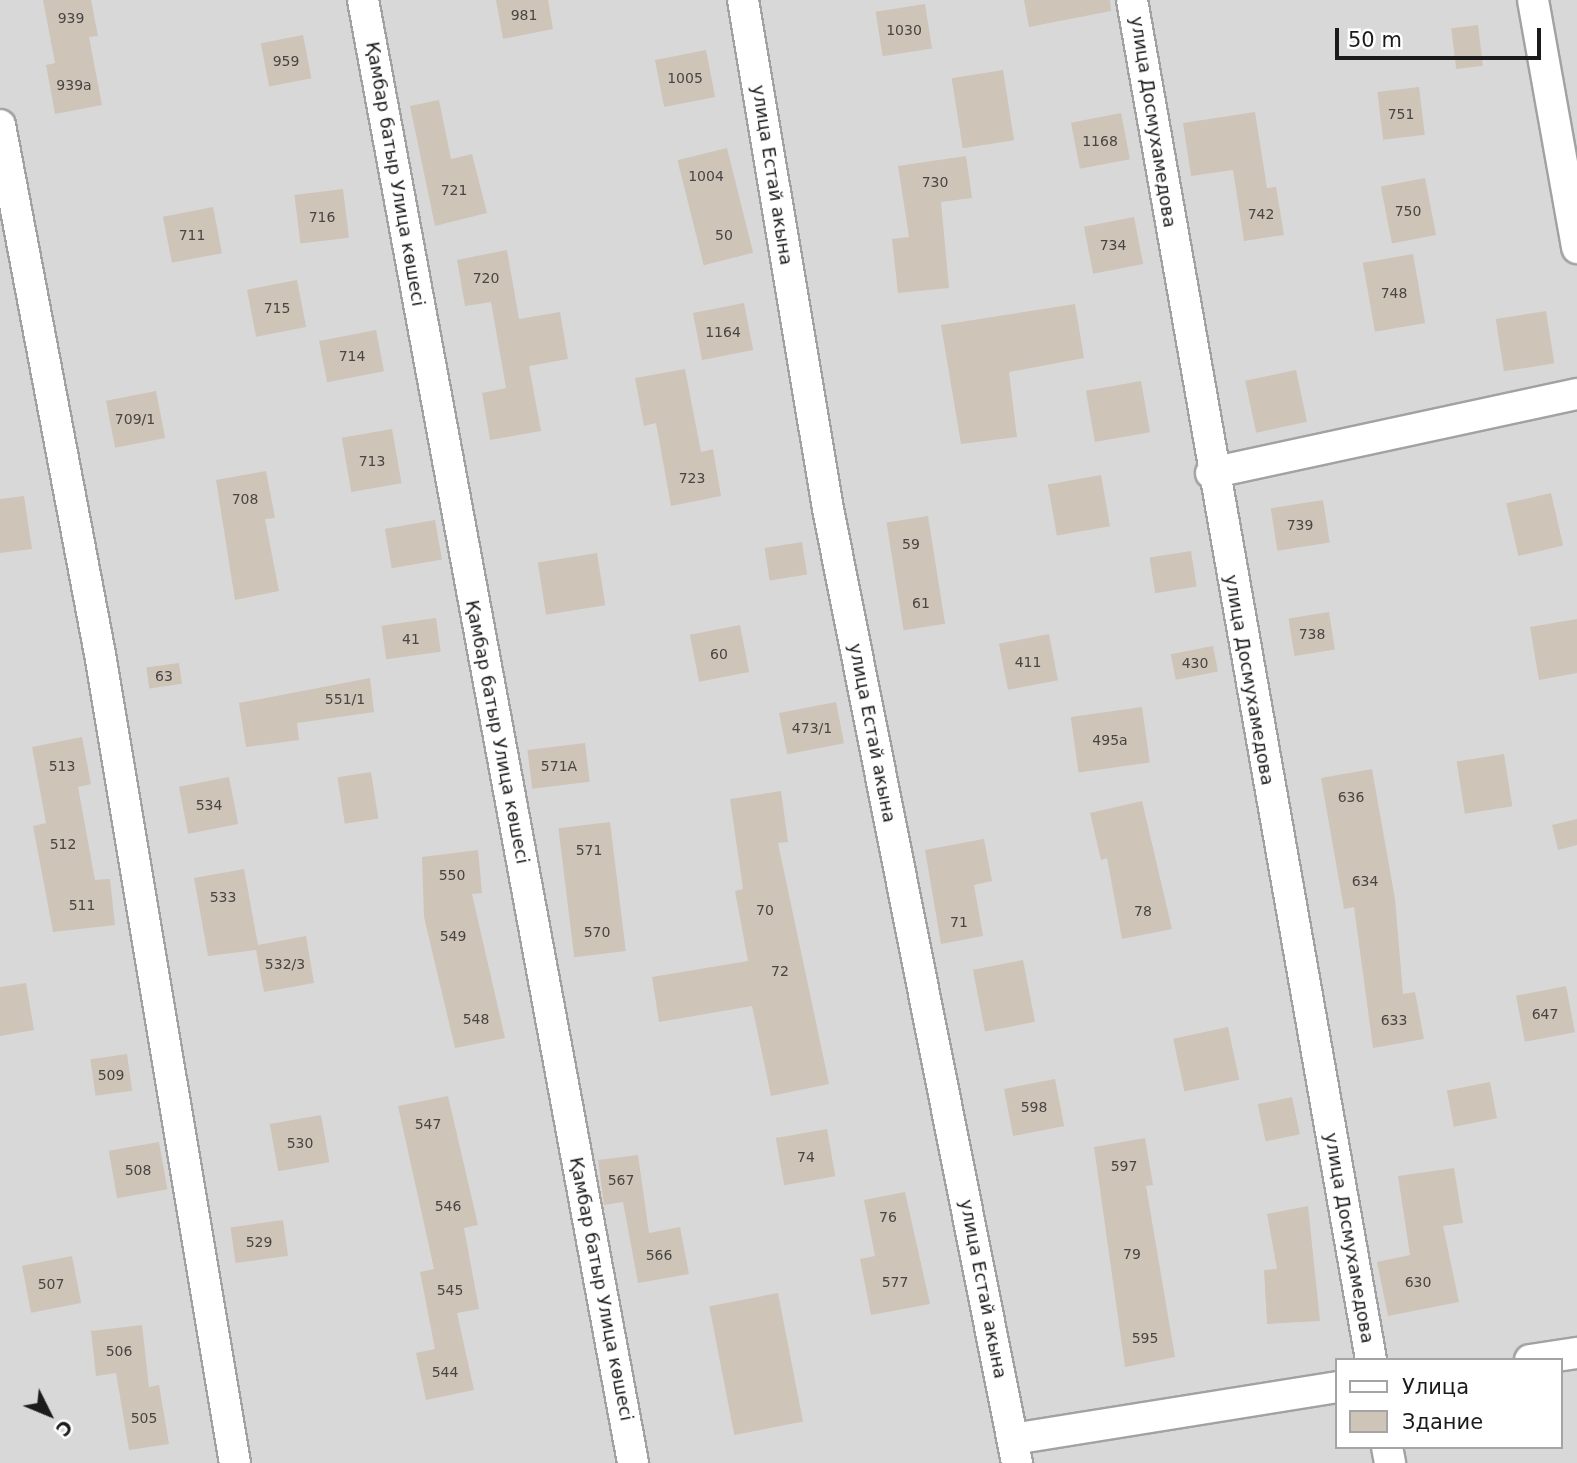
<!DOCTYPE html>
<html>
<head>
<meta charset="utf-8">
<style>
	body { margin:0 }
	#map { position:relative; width:1577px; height:1463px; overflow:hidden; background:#eeebdf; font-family:"DejaVu Sans",sans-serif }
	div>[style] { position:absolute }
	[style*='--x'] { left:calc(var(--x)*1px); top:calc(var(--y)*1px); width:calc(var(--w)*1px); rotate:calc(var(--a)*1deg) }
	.residential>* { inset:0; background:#d9d8d8 }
	.building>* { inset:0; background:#cec4b8; transform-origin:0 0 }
	.roads { filter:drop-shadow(2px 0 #a2a2a2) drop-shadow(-2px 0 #a2a2a2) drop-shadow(0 2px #a2a2a2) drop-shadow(0 -2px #a2a2a2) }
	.minor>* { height:30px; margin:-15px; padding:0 15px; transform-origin:15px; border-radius:15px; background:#fff }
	span { translate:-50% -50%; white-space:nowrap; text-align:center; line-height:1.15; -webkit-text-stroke:5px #fff; paint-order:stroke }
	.number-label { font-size:14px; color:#484542 }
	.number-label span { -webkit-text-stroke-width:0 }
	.street-label { font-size:18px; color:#1b1b1b }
	.legend { position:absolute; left:1335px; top:1358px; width:228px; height:91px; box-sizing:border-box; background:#fff; border:2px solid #a4a4a4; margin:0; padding:9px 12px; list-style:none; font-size:21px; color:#1b1b1b }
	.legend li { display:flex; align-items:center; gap:14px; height:35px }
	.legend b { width:35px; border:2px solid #a4a4a4 }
	.north { position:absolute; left:14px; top:1379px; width:70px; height:70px; -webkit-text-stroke:5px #fff; paint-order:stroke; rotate:133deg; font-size:19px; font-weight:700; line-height:28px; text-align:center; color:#1b1b1b }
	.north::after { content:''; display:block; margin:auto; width:24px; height:32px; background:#1b1b1b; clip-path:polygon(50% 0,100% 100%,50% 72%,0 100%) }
	.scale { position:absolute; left:1335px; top:28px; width:206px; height:32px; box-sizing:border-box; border:4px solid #1b1b1b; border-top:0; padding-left:9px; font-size:21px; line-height:24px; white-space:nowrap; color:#1b1b1b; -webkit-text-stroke:5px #fff; paint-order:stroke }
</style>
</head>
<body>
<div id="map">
	<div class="residential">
		<i style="clip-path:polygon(evenodd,0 0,1577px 0,1577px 1463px,0 1463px,0 0,1337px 1360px,1561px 1360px,1561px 1447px,1337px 1447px,1337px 1360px)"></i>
	</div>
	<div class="building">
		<i style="clip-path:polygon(43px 0,91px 0,98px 36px,89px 37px,102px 105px,55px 114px,46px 65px,55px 63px)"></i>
		<i style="clip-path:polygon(496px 0,548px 0,553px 29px,503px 39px)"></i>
		<i style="clip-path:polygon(1024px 0,1110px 0,1111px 11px,1029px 27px)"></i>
		<i style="left:925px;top:4px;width:45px;height:50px;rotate:81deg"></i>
		<i style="left:1478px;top:25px;width:41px;height:27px;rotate:83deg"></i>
		<i style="left:303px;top:35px;width:44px;height:43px;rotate:79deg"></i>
		<i style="left:706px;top:50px;width:48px;height:52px;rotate:79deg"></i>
		<i style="left:1003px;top:70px;width:71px;height:52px;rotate:81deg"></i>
		<i style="left:1419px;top:87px;width:48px;height:42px;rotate:83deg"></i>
		<i style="clip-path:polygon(439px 100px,451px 159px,472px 154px,487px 213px,435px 226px,410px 106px)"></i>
		<i style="clip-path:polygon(1255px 112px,1267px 188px,1276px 187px,1284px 235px,1244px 241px,1233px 170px,1191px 176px,1183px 123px)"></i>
		<i style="left:1121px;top:113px;width:47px;height:51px;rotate:79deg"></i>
		<i style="left:727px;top:148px;width:108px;height:51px;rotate:76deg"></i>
		<i style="clip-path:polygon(966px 156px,972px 198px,941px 202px,949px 288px,898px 293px,892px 239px,909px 237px,898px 166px)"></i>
		<i style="left:1425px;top:178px;width:58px;height:45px;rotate:79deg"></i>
		<i style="left:343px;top:189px;width:49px;height:49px;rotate:83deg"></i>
		<i style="left:213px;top:207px;width:47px;height:51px;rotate:79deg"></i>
		<i style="left:1134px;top:217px;width:48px;height:51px;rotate:79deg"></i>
		<i style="clip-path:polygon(507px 250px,519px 319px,560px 312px,568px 359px,529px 366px,541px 431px,490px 440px,482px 393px,506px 388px,491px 302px,465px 306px,457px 260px)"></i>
		<i style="left:1413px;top:254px;width:70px;height:51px;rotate:80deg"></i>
		<i style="left:297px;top:280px;width:48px;height:51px;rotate:79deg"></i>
		<i style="left:744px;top:303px;width:48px;height:52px;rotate:79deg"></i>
		<i style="clip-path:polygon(1075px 304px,1084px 358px,1009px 372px,1017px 437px,961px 444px,941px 325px)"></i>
		<i style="left:1546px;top:311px;width:53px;height:51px;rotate:81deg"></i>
		<i style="left:376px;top:330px;width:42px;height:58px;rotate:79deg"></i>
		<i style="clip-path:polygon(685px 369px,701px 452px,713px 449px,721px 496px,671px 506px,656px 423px,644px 426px,635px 378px)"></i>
		<i style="left:1296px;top:370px;width:53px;height:52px;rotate:78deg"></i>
		<i style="left:1141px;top:381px;width:52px;height:56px;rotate:80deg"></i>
		<i style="left:156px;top:391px;width:48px;height:51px;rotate:79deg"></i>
		<i style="left:392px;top:429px;width:55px;height:51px;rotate:80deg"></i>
		<i style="clip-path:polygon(266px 471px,275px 518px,265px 519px,279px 591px,235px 600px,216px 480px)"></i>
		<i style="left:1101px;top:475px;width:52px;height:54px;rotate:80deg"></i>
		<i style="left:1551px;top:493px;width:54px;height:46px;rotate:77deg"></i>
		<i style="clip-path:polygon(24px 496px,32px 549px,0 553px,0 499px)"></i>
		<i style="left:1323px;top:500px;width:43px;height:53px;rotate:81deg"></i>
		<i style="left:928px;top:516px;width:109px;height:42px;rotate:81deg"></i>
		<i style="left:435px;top:520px;width:40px;height:51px;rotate:80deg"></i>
		<i style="left:802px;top:542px;width:33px;height:38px;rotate:81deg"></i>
		<i style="left:1191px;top:551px;width:36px;height:42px;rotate:81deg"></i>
		<i style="left:597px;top:553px;width:53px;height:60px;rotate:81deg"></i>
		<i style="left:1329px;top:612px;width:38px;height:41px;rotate:81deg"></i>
		<i style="left:436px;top:618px;width:34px;height:55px;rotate:82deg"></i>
		<i style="clip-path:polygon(1577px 619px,1577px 673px,1539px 680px,1530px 627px)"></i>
		<i style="left:740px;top:625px;width:48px;height:51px;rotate:79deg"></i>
		<i style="left:1049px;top:634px;width:47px;height:51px;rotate:79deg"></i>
		<i style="left:1213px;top:646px;width:26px;height:43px;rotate:79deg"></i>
		<i style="left:179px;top:663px;width:21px;height:33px;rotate:82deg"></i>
		<i style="clip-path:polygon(370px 678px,374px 712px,297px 723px,299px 740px,246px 747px,239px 703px)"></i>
		<i style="left:836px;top:702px;width:42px;height:58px;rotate:79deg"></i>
		<i style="left:1142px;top:707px;width:56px;height:72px;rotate:82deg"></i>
		<i style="clip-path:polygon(82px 737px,91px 784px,78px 787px,95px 880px,110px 879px,115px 925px,53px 932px,33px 826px,46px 823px,32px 747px)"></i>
		<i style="left:585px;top:743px;width:39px;height:58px;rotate:83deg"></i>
		<i style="left:1504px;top:754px;width:53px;height:48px;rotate:81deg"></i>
		<i style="clip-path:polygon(1372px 769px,1395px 899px,1403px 994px,1415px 992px,1424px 1039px,1373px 1048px,1354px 907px,1344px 909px,1321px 778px)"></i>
		<i style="left:371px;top:772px;width:47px;height:34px;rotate:81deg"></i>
		<i style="left:229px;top:777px;width:48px;height:51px;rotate:79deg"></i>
		<i style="clip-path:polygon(781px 791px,788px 842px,778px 843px,829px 1084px,771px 1096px,752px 1006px,659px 1022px,652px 977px,748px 961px,735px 891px,743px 889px,730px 799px)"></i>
		<i style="clip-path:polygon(1142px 801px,1172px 929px,1122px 939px,1107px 858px,1101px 860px,1090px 813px)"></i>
		<i style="clip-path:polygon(1577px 819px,1577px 845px,1558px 850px,1552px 825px)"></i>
		<i style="left:610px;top:822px;width:130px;height:52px;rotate:83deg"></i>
		<i style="clip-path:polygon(984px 839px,992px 881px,974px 885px,983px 936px,941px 944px,925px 850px)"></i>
		<i style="clip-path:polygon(478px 850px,482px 893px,472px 894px,505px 1038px,455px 1048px,424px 917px,422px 857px)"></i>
		<i style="clip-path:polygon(244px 869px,258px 945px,306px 936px,314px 983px,264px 992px,256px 950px,208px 956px,194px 878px)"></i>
		<i style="left:1023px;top:960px;width:63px;height:51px;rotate:79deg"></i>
		<i style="clip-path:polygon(26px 983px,34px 1030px,0 1036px,0 987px)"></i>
		<i style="left:1566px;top:986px;width:47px;height:51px;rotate:79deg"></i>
		<i style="left:1228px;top:1027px;width:54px;height:56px;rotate:78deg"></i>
		<i style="left:127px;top:1054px;width:37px;height:37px;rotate:82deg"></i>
		<i style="left:1055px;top:1079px;width:48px;height:52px;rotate:79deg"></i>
		<i style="left:1490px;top:1082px;width:37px;height:44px;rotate:79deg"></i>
		<i style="clip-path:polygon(448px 1096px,478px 1225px,464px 1228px,479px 1309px,457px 1313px,474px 1390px,426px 1400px,416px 1353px,435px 1349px,420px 1272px,434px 1269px,398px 1106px)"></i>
		<i style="left:1292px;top:1097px;width:38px;height:35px;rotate:78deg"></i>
		<i style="left:321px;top:1115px;width:48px;height:52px;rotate:80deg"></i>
		<i style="left:827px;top:1129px;width:48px;height:52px;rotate:80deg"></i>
		<i style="clip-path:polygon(1145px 1138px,1153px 1185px,1146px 1186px,1175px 1357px,1125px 1367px,1094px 1147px)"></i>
		<i style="left:159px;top:1142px;width:48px;height:51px;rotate:80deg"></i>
		<i style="clip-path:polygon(638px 1155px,649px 1233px,680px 1227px,689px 1274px,638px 1283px,623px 1202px,604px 1205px,598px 1160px)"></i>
		<i style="clip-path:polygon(1454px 1168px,1463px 1223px,1443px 1226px,1459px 1302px,1388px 1316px,1377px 1262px,1410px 1255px,1398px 1176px)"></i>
		<i style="clip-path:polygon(905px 1192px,930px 1304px,871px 1315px,860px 1259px,875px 1256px,864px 1200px)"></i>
		<i style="clip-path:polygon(1308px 1206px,1320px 1321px,1267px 1324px,1264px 1270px,1277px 1269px,1267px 1214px)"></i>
		<i style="left:283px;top:1220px;width:36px;height:53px;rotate:82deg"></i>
		<i style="left:72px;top:1256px;width:48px;height:51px;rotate:79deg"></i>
		<i style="left:778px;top:1293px;width:131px;height:70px;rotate:79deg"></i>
		<i style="clip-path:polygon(142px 1325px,149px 1387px,159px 1385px,169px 1444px,129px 1450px,116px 1373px,96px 1376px,91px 1331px)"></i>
	</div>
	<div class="roads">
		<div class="minor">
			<i style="--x:363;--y:0;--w:1488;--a:79.54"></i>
			<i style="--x:743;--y:0;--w:516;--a:80.52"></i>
			<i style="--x:828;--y:509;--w:973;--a:78.79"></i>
			<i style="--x:1132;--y:0;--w:1381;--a:80.03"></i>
			<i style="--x:1533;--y:0;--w:252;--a:79.9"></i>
			<i style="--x:0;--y:125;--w:538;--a:79.3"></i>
			<i style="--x:100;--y:654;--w:820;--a:80.53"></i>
			<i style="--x:1211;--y:473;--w:374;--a:-12.2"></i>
			<i style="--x:1530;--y:1360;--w:48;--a:-8.5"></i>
			<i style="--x:1013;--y:1439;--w:328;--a:-9.1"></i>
			<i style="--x:1387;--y:1447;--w:16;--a:79"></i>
		</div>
	</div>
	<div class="number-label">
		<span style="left:524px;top:15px">981</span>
		<span style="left:71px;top:18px">939</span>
		<span style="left:904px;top:30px">1030</span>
		<span style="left:286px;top:61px">959</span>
		<span style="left:685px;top:78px">1005</span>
		<span style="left:74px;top:85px">939а</span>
		<span style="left:1401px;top:114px">751</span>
		<span style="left:1100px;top:141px">1168</span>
		<span style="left:706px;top:176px">1004</span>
		<span style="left:935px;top:182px">730</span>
		<span style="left:454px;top:190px">721</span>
		<span style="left:1408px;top:211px">750</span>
		<span style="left:1261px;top:214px">742</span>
		<span style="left:322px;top:217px">716</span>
		<span style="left:192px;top:235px">711</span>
		<span style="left:724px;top:235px">50</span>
		<span style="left:1113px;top:245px">734</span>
		<span style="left:486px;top:278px">720</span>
		<span style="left:1394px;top:293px">748</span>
		<span style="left:277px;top:308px">715</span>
		<span style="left:723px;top:332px">1164</span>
		<span style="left:352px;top:356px">714</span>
		<span style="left:135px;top:419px">709/1</span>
		<span style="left:372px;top:461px">713</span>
		<span style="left:692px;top:478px">723</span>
		<span style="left:245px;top:499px">708</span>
		<span style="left:1300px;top:525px">739</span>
		<span style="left:911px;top:544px">59</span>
		<span style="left:921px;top:603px">61</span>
		<span style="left:1312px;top:634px">738</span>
		<span style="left:411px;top:639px">41</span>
		<span style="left:719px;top:654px">60</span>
		<span style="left:1028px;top:662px">411</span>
		<span style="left:1195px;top:663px">430</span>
		<span style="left:164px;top:676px">63</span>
		<span style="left:345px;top:699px">551/1</span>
		<span style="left:812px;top:728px">473/1</span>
		<span style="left:1110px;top:740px">495а</span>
		<span style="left:62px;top:766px">513</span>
		<span style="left:559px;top:766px">571А</span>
		<span style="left:1351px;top:797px">636</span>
		<span style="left:209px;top:805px">534</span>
		<span style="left:63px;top:844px">512</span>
		<span style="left:589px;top:850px">571</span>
		<span style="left:452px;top:875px">550</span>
		<span style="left:1365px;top:881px">634</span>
		<span style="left:223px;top:897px">533</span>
		<span style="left:82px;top:905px">511</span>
		<span style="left:765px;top:910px">70</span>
		<span style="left:1143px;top:911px">78</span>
		<span style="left:959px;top:922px">71</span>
		<span style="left:597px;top:932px">570</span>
		<span style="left:453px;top:936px">549</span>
		<span style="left:285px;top:964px">532/3</span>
		<span style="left:780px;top:971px">72</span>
		<span style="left:1545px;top:1014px">647</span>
		<span style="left:476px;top:1019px">548</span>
		<span style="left:1394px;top:1020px">633</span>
		<span style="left:111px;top:1075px">509</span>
		<span style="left:1034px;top:1107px">598</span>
		<span style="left:428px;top:1124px">547</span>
		<span style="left:300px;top:1143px">530</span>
		<span style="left:806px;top:1157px">74</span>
		<span style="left:1124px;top:1166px">597</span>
		<span style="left:138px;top:1170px">508</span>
		<span style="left:621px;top:1180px">567</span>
		<span style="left:448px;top:1206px">546</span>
		<span style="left:888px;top:1217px">76</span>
		<span style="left:259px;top:1242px">529</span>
		<span style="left:1132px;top:1254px">79</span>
		<span style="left:659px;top:1255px">566</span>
		<span style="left:895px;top:1282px">577</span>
		<span style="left:1418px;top:1282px">630</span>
		<span style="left:51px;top:1284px">507</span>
		<span style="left:450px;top:1290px">545</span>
		<span style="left:1145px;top:1338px">595</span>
		<span style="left:119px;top:1351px">506</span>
		<span style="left:445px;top:1372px">544</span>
		<span style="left:144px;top:1418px">505</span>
	</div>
	<div class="street-label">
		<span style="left:1153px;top:122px;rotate:81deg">улица Досмухамедова</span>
		<span style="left:395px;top:174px;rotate:80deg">Қамбар батыр Улица көшесі</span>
		<span style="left:772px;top:175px;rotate:81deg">улица Естай акына</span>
		<span style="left:1249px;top:680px;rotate:80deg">улица Досмухамедова</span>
		<span style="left:497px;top:732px;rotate:79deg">Қамбар батыр Улица көшесі</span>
		<span style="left:872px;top:733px;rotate:79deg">улица Естай акына</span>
		<span style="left:1349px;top:1238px;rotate:80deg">улица Досмухамедова</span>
		<span style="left:601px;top:1289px;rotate:79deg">Қамбар батыр Улица көшесі</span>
		<span style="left:983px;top:1289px;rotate:79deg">улица Естай акына</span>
	</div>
	<ul class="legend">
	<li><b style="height:9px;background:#fff"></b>Улица</li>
	<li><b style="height:19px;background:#cec4b8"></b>Здание</li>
	</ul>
	<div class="north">С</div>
	<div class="scale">50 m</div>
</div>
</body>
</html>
